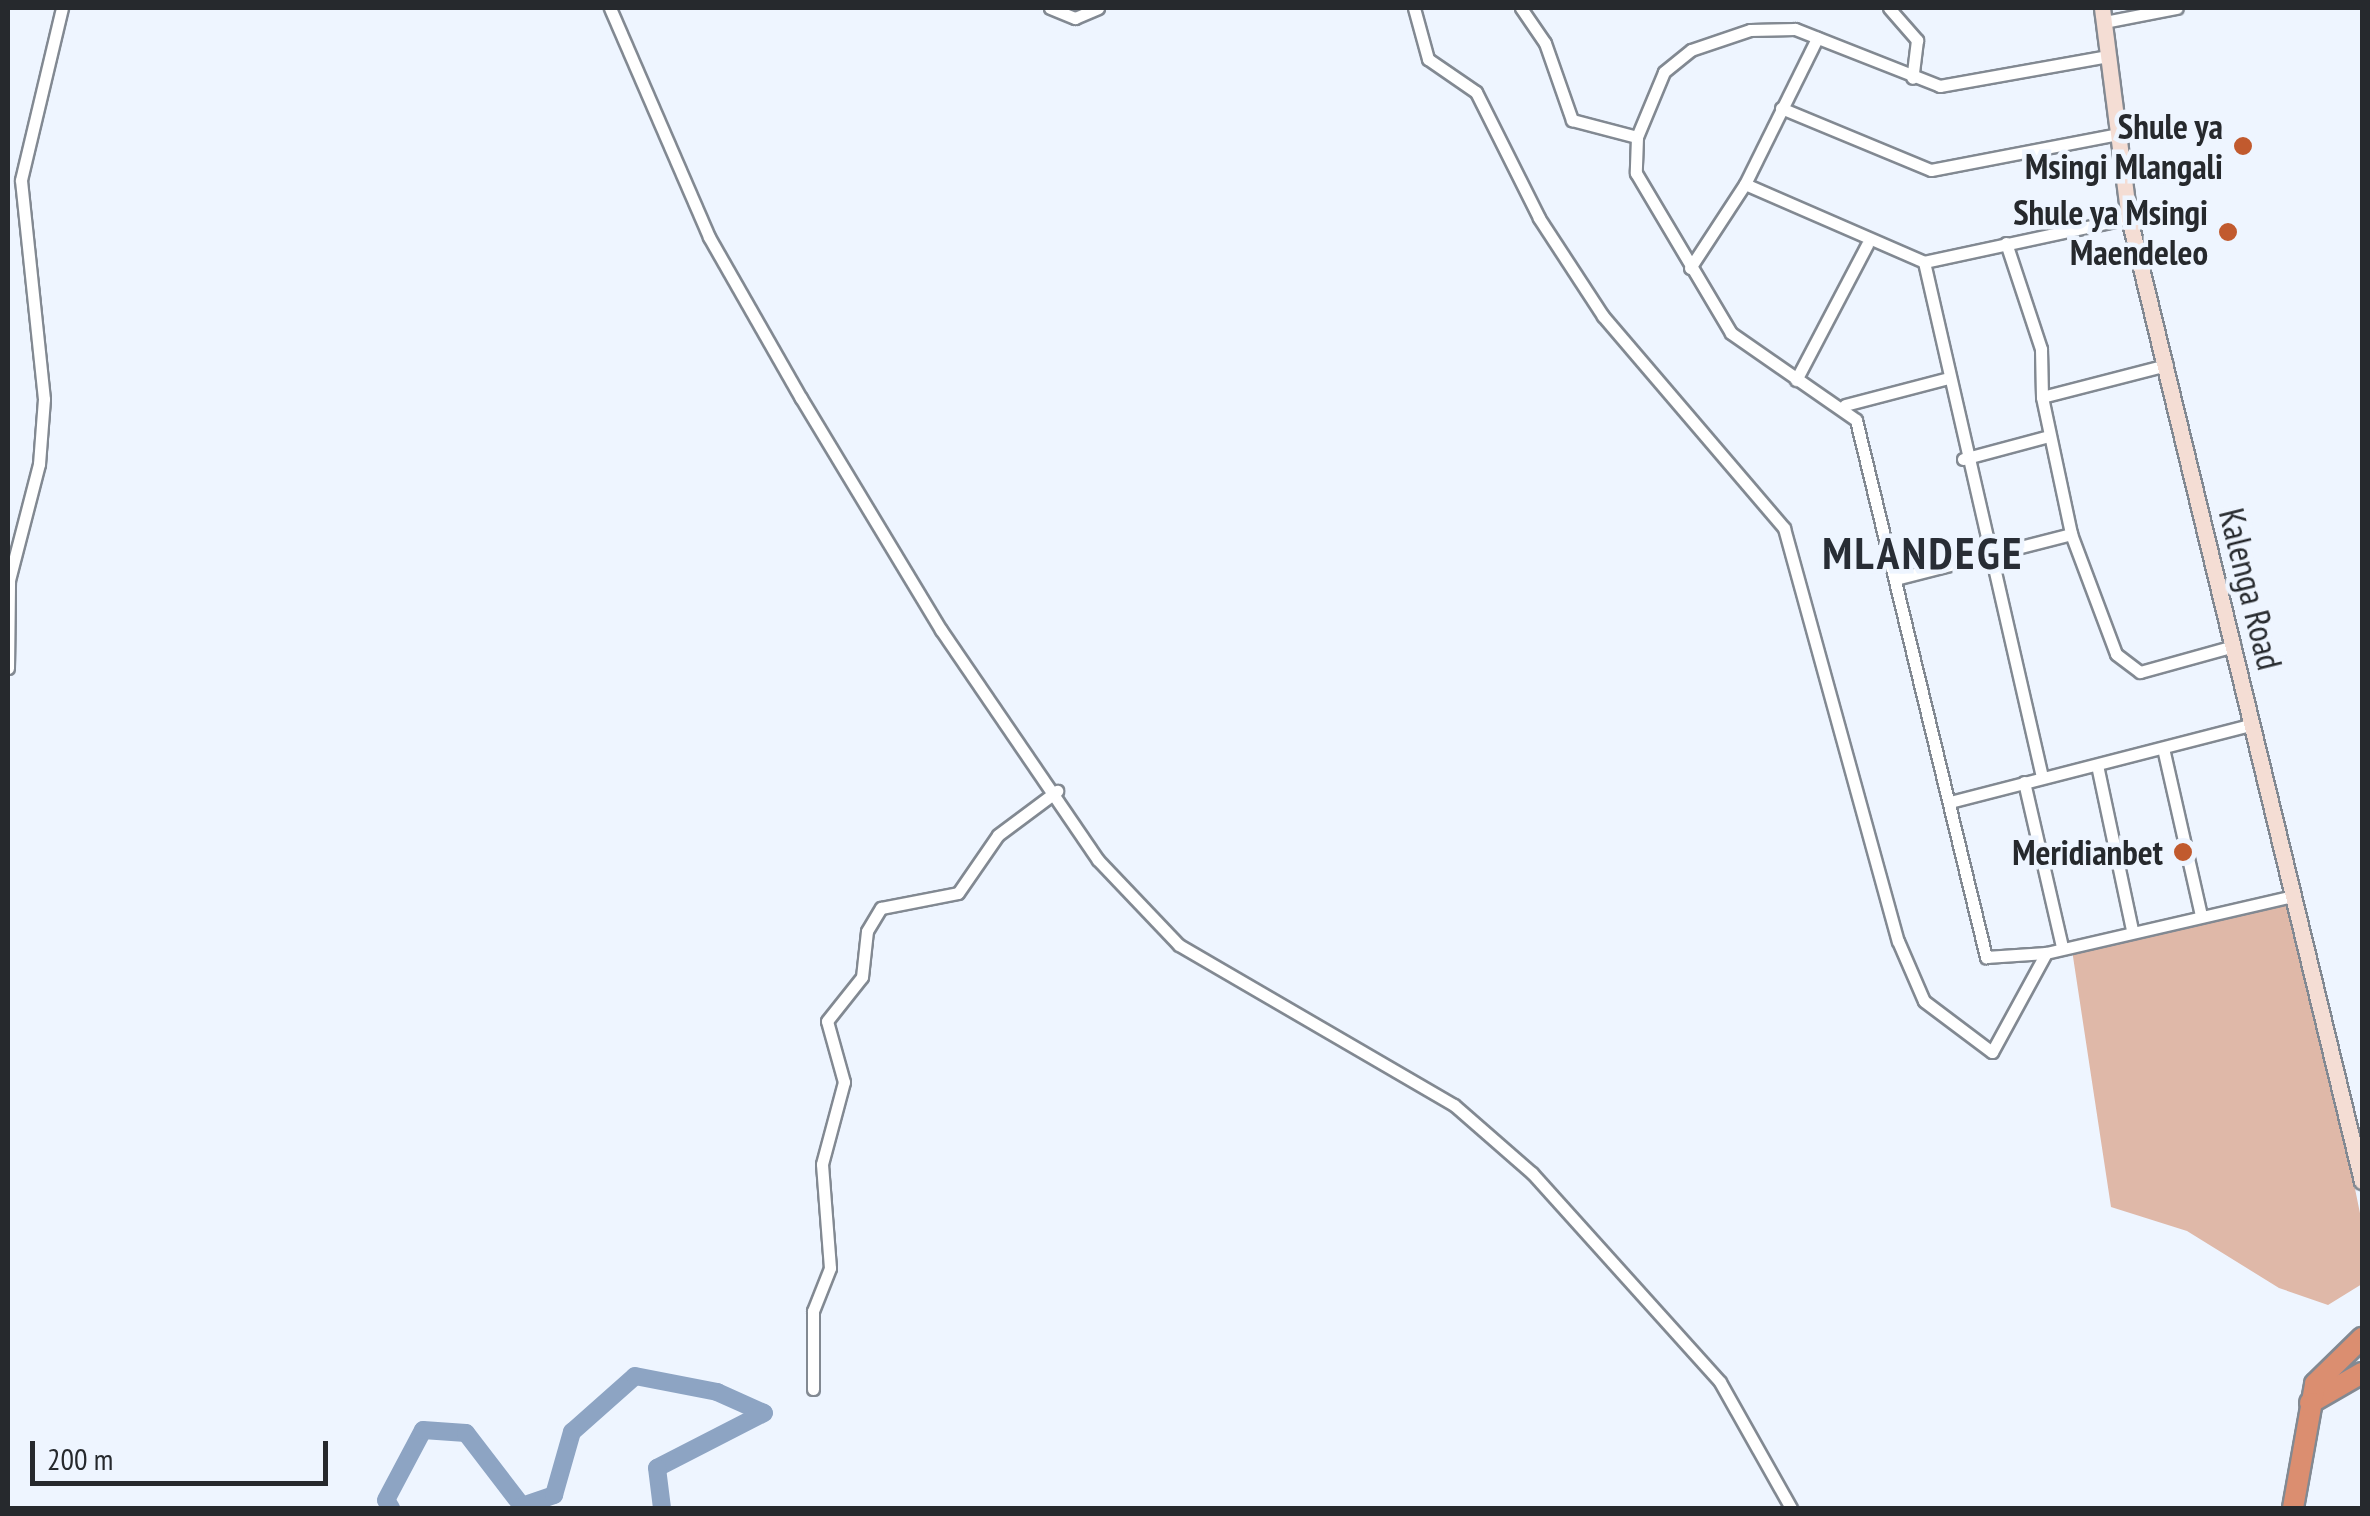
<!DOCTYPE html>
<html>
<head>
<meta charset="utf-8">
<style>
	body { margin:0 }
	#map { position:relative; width:2370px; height:1516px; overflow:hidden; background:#eef5ff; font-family:"PT Sans Narrow",sans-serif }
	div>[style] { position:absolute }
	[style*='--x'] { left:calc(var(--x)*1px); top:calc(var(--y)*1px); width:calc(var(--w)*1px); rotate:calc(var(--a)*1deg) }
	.green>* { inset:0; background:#dfb8a8 }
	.river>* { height:18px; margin:-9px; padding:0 9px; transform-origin:9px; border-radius:9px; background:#8da4c3 }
	.roads { filter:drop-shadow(2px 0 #828992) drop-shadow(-2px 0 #828992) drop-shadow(0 2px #828992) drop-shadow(0 -2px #828992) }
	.street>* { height:11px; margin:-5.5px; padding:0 5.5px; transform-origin:5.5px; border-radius:5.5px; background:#fff }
	.secondary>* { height:15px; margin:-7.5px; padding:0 7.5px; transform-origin:7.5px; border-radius:7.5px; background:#f4ddd4 }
	.highway>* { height:20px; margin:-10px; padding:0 10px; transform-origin:10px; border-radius:10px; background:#db8e70 }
	.dots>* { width:28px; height:28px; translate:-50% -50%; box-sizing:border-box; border:5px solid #eef5ff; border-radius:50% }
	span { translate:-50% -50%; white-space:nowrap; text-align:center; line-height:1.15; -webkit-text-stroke:9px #eef5ff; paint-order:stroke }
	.poi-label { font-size:35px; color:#26292d; font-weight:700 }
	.right { translate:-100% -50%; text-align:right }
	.street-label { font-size:35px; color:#26292d }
	.district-label { font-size:45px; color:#282d35; font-weight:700; letter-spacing:2.5px }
	.frame { position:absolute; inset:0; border:10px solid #26292d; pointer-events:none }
	.scale { position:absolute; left:30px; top:1441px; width:298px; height:45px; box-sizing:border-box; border:5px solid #26292d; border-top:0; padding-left:12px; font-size:30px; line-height:35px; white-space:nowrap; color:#26292d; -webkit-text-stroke:8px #eef5ff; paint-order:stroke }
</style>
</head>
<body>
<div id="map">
	<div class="green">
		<i style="clip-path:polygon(2296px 899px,2362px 1223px,2362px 1284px,2328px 1305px,2279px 1288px,2187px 1231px,2111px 1207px,2072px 950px)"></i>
	</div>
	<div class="river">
		<i style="--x:391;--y:1508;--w:9;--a:-122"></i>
		<i style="--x:386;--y:1500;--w:79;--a:-62.1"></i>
		<i style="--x:423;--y:1430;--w:43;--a:4"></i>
		<i style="--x:466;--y:1433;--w:92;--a:52.5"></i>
		<i style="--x:522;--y:1506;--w:34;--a:-19"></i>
		<i style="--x:554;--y:1495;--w:66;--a:-74.1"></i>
		<i style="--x:572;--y:1432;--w:84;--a:-41.6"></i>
		<i style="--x:635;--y:1376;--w:84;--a:11"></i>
		<i style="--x:717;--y:1392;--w:51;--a:24.1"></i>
		<i style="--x:764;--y:1413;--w:120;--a:152.8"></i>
		<i style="--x:657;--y:1468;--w:40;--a:82.9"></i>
	</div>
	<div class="roads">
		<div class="street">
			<i style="--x:610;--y:8;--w:249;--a:66.6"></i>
			<i style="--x:709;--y:237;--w:185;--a:60.3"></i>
			<i style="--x:801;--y:398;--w:271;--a:58.9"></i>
			<i style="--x:941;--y:630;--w:278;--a:55.7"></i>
			<i style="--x:1098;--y:860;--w:117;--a:46.4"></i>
			<i style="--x:1179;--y:945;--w:318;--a:30.2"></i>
			<i style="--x:1454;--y:1105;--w:103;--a:41.1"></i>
			<i style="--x:1532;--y:1173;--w:281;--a:48"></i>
			<i style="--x:1720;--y:1382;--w:145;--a:60.6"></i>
			<i style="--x:1050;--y:8;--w:27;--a:22"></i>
			<i style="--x:1075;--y:18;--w:25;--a:-23"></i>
			<i style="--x:1414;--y:8;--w:53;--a:74.6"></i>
			<i style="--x:1428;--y:59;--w:58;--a:34.5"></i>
			<i style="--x:1476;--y:92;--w:141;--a:63.4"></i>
			<i style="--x:1539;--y:218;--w:117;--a:56.9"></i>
			<i style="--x:1603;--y:316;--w:279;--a:49.5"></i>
			<i style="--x:1784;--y:528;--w:428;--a:74.6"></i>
			<i style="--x:1898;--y:941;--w:65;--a:66.6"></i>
			<i style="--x:1924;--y:1001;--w:85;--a:36.9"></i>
			<i style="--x:1992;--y:1052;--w:113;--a:-61.4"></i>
			<i style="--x:1521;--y:8;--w:42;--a:55.6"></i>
			<i style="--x:1545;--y:43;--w:82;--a:70.7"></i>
			<i style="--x:1572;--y:120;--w:67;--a:14.7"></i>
			<i style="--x:1889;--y:8;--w:43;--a:48.8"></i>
			<i style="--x:1917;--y:40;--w:38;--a:97"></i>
			<i style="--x:2104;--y:22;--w:74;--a:-10.9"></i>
			<i style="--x:2108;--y:56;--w:171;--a:169.9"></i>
			<i style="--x:1940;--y:86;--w:156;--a:-158.5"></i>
			<i style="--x:1795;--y:29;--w:45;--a:178.7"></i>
			<i style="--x:1750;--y:30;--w:62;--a:161.3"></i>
			<i style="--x:1691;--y:50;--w:35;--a:141"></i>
			<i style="--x:1664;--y:72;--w:70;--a:112.6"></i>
			<i style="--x:1637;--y:137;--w:36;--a:92"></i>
			<i style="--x:1636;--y:173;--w:186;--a:59.3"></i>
			<i style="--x:1731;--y:333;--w:152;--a:34.8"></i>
			<i style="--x:1856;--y:420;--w:553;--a:76.39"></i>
			<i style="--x:1986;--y:957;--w:60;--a:-3.8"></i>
			<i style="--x:2046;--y:953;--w:249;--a:-13"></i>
			<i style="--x:1781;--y:108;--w:162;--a:22.5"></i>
			<i style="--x:1931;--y:170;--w:190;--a:-10.9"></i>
			<i style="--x:1745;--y:184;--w:195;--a:23.5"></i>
			<i style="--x:1924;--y:262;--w:210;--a:-12.1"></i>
			<i style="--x:2006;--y:243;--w:112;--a:71.7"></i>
			<i style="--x:2041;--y:349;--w:48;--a:88.8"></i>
			<i style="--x:2042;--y:397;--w:140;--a:78"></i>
			<i style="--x:2071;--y:534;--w:128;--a:69.4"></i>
			<i style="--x:2116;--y:654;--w:30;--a:37"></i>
			<i style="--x:2140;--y:672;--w:98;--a:-15.5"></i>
			<i style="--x:1924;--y:262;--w:528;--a:77.09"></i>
			<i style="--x:1690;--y:268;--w:100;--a:-56.8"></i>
			<i style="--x:1745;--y:184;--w:163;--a:-63.7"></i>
			<i style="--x:1796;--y:380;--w:153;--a:-62.3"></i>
			<i style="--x:2042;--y:397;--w:129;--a:-14.4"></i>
			<i style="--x:1845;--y:405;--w:103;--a:-14.6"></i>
			<i style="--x:1963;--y:459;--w:89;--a:-15"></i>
			<i style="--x:1895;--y:579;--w:182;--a:-14.3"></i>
			<i style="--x:8;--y:668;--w:88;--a:-89.3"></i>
			<i style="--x:9;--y:580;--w:120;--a:-75.5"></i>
			<i style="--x:39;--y:464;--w:65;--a:-85.6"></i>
			<i style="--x:44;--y:399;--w:220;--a:-96"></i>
			<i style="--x:21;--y:180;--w:177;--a:-76.6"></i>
			<i style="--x:2163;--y:748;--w:171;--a:77.2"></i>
			<i style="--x:2097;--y:765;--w:168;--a:78"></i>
			<i style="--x:2024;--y:782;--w:169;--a:77"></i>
			<i style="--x:1950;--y:802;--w:313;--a:-14.4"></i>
			<i style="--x:813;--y:1389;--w:78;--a:-90"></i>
			<i style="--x:813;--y:1311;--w:46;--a:-68.4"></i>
			<i style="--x:830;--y:1268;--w:104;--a:-94.4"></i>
			<i style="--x:822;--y:1164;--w:85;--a:-75"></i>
			<i style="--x:844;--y:1082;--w:63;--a:-105.6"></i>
			<i style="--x:827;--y:1021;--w:56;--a:-51.5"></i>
			<i style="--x:862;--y:977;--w:46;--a:-83.8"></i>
			<i style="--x:867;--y:931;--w:27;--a:-59"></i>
			<i style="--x:881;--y:908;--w:78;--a:-11"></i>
			<i style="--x:958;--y:893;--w:70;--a:-55.4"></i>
			<i style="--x:998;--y:835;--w:74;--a:-36.7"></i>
		</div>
		<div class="secondary">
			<i style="--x:2102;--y:8;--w:212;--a:82.7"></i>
			<i style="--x:2129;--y:218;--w:991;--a:76.4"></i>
		</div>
		<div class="highway">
			<i style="--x:2310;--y:1403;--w:60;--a:-30"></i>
			<i style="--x:2293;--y:1508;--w:126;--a:-79.9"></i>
			<i style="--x:2315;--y:1384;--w:66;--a:-44.4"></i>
		</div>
	</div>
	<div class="dots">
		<i style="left:2243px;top:146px;background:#c15a2e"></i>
		<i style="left:2228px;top:232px;background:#c15a2e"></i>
		<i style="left:2183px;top:852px;background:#c15a2e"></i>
	</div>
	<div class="poi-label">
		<span class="right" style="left:2223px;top:146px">Shule ya<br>Msingi Mlangali</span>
		<span class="right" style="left:2208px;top:232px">Shule ya Msingi<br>Maendeleo</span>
		<span class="right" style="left:2163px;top:852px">Meridianbet</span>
	</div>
	<div class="street-label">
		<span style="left:2251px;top:589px;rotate:76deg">Kalenga Road</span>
	</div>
	<div class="district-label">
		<span style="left:1923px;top:553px">MLANDEGE</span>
	</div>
	<div class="frame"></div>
	<div class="scale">200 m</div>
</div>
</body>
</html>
